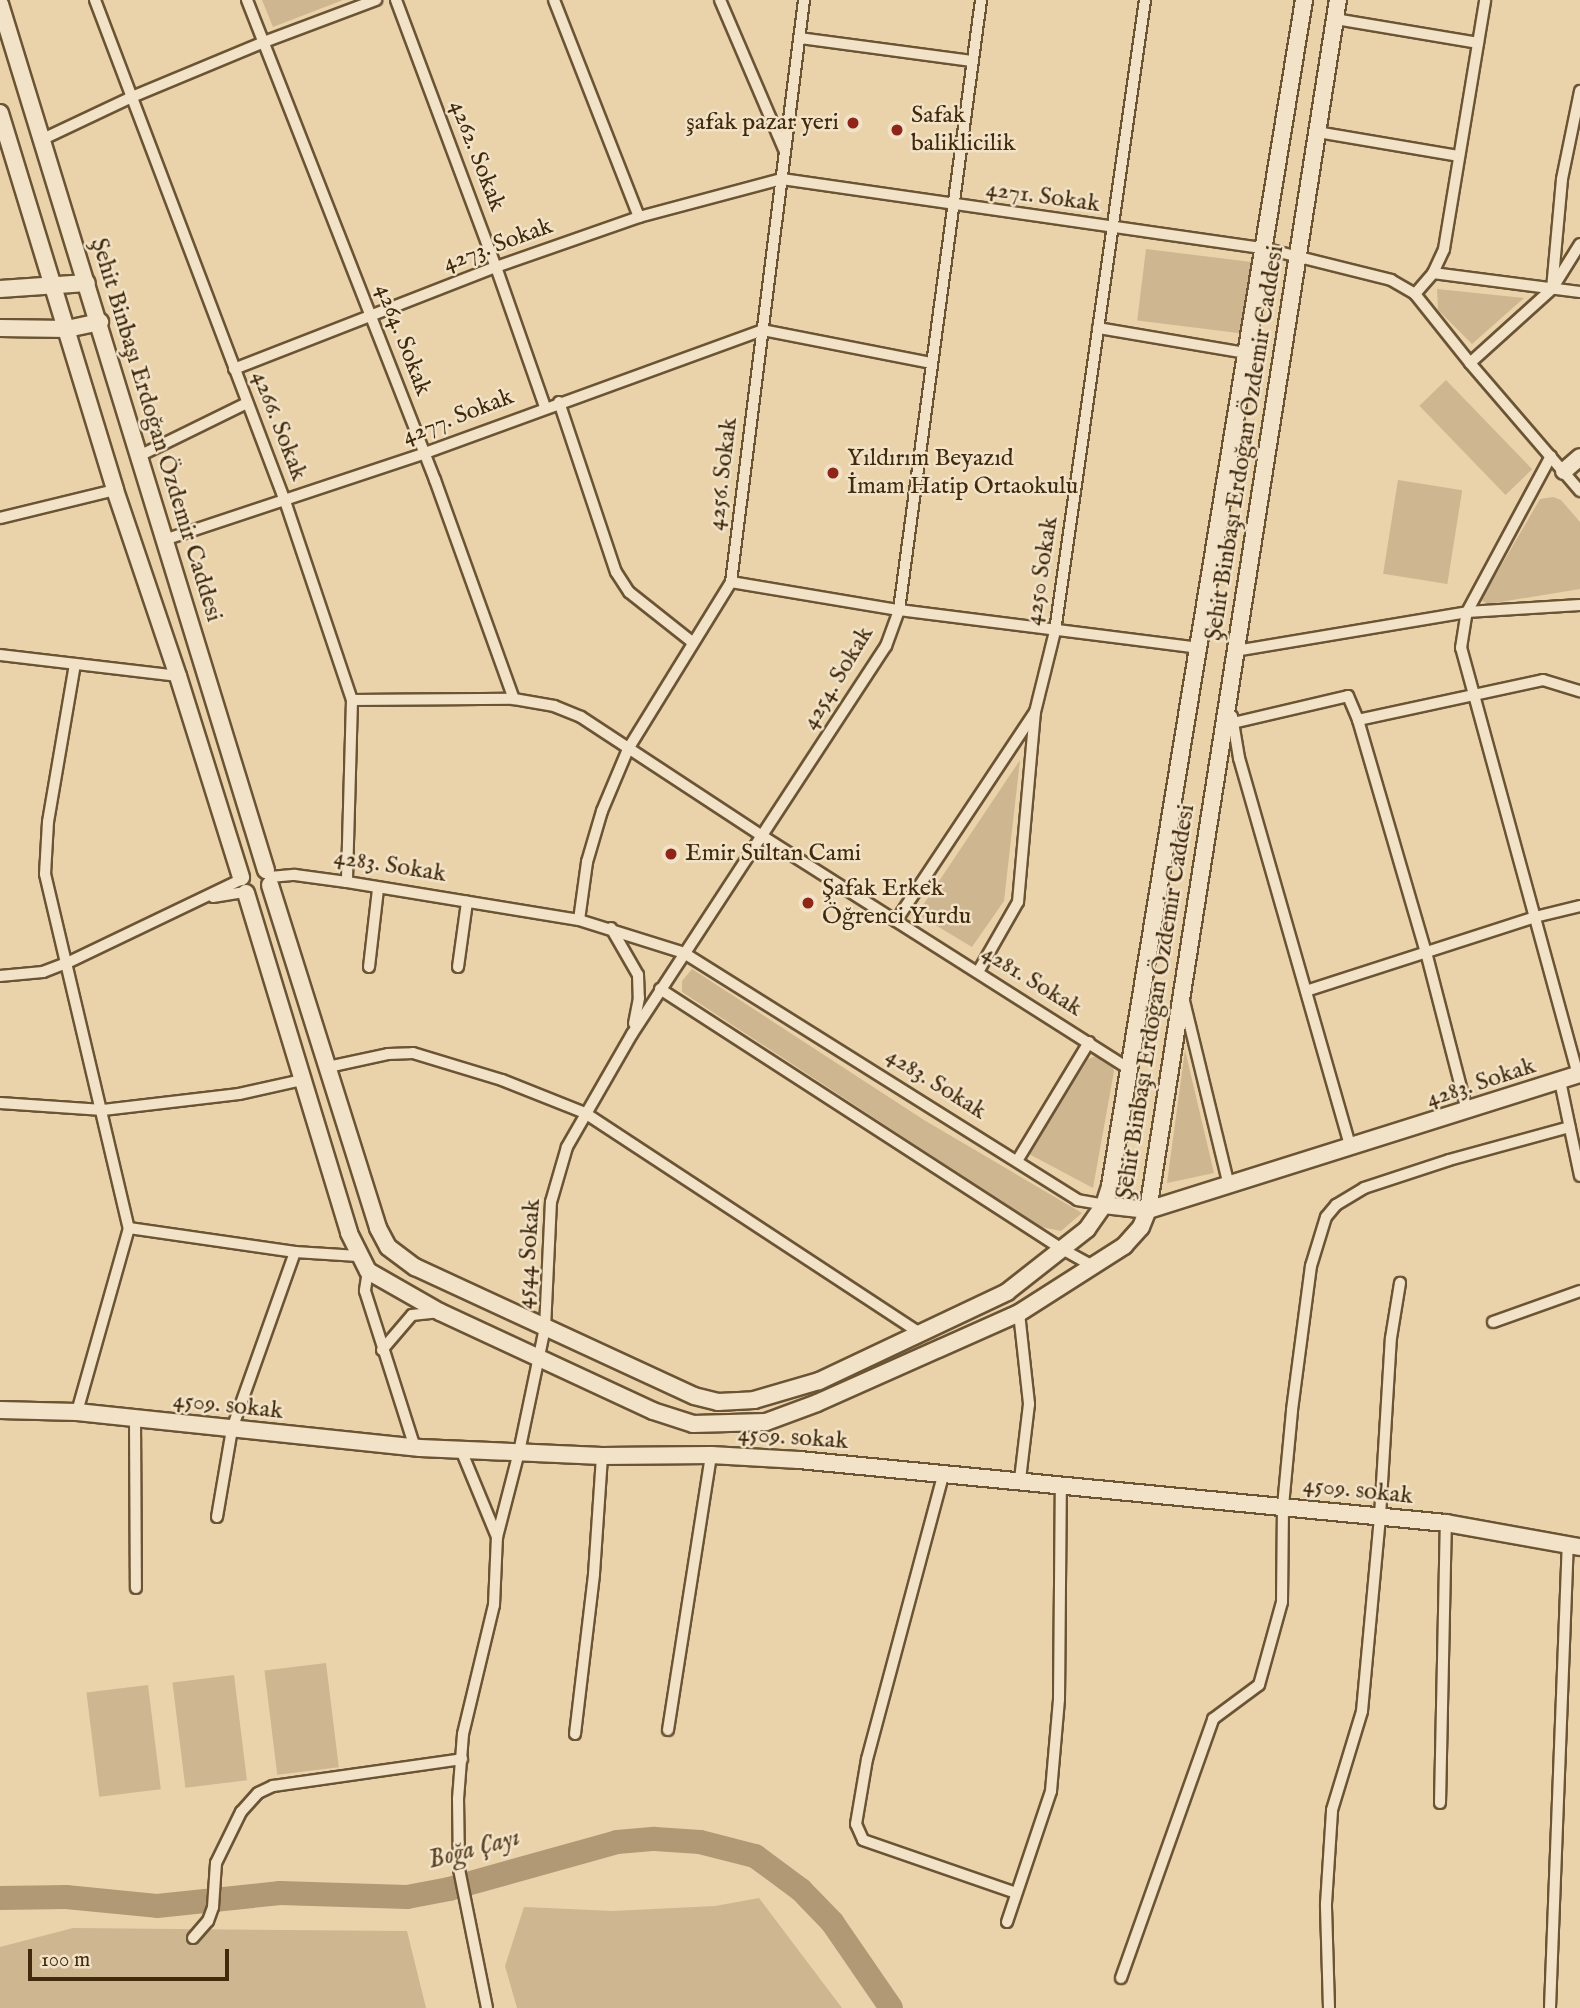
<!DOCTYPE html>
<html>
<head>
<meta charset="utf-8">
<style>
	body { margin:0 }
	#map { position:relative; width:1580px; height:2008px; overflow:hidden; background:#ead3ab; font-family:"IM FELL English",serif }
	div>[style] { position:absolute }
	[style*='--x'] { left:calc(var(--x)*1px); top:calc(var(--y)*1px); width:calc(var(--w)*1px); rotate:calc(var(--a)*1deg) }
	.green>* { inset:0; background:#cdb690; transform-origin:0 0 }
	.river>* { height:24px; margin:-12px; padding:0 12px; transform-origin:12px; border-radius:12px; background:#b19975 }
	.roads { filter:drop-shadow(2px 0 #6b5434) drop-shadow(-2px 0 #6b5434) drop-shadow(0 2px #6b5434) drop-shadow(0 -2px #6b5434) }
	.street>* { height:10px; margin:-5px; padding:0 5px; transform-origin:5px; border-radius:5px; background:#f1e2c8 }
	.secondary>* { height:16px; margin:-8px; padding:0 8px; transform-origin:8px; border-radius:8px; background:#f1e2c8 }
	.dots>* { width:19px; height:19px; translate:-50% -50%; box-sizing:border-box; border:4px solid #f1e2c8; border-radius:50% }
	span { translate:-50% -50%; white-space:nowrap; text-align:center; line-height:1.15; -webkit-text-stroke:5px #f1e2c8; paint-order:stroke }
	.poi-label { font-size:24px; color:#41290c }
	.left { translate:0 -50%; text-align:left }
	.right { translate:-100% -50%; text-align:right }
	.street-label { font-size:24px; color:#41290c }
	.water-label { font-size:26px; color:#5d4526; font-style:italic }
	.scale { position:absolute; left:28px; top:1949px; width:201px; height:32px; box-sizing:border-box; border:4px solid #41290c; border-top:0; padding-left:9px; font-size:21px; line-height:24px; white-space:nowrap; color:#41290c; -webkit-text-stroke:5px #f1e2c8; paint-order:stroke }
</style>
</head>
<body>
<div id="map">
	<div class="green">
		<i style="clip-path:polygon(262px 0,343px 0,273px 27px)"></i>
		<i style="left:1146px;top:249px;width:106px;height:72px;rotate:7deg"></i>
		<i style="clip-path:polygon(1437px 289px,1524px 298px,1472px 344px,1438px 310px)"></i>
		<i style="left:1446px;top:380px;width:124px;height:37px;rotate:46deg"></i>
		<i style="left:1398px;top:480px;width:65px;height:95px;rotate:9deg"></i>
		<i style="clip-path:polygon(1553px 497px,1561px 500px,1580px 522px,1580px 589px,1488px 604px,1481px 600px,1540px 499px)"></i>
		<i style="clip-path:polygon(1020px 760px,1004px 901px,972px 947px,917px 914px)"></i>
		<i style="clip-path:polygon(692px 969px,924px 1120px,1082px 1213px,1061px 1231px,1041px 1227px,682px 992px,682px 981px)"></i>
		<i style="clip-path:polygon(1185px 1050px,1214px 1173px,1167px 1183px)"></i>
		<i style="clip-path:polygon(1096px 1056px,1112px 1064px,1114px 1071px,1093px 1188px,1029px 1154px,1088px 1059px)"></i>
		<i style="left:326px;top:1663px;width:105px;height:62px;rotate:83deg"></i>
		<i style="left:234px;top:1675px;width:106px;height:62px;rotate:83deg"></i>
		<i style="left:148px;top:1685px;width:105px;height:62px;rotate:83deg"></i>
		<i style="clip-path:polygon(759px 1898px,842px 2008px,517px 2008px,505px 1966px,524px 1907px,613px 1911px,715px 1906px)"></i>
		<i style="clip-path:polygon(73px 1928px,407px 1931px,426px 2008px,0 2008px,0 1947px)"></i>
	</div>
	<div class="river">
		<i style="--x:0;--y:1898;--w:66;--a:-0.9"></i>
		<i style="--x:66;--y:1897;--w:91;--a:5.6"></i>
		<i style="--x:157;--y:1906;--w:124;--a:-6"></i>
		<i style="--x:280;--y:1893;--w:127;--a:1.8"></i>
		<i style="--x:407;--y:1897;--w:43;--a:-10.8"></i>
		<i style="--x:449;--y:1889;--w:174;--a:-15.6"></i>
		<i style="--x:617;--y:1842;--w:38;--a:-5"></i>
		<i style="--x:655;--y:1839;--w:45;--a:3.8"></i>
		<i style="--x:700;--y:1842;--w:57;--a:14.3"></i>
		<i style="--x:755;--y:1856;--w:57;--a:36.5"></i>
		<i style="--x:801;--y:1890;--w:45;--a:45.9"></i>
		<i style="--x:832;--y:1922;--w:104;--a:55.5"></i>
	</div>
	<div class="roads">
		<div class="street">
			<i style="--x:95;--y:0;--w:536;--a:69.23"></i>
			<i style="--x:285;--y:501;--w:210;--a:71.4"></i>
			<i style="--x:352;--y:700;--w:182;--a:91.6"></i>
			<i style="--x:247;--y:0;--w:516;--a:68.61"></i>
			<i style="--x:435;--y:480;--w:233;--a:70.2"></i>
			<i style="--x:396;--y:0;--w:285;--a:69.5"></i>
			<i style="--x:496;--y:267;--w:148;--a:70.7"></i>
			<i style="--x:554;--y:0;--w:233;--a:68.6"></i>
			<i style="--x:720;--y:0;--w:162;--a:66.8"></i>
			<i style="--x:1335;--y:19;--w:145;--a:9.5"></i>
			<i style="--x:800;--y:38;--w:174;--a:7.6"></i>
			<i style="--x:1317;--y:132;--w:144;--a:9.6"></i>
			<i style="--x:43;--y:139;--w:98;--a:-25.3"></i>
			<i style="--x:132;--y:97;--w:143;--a:-22.6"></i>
			<i style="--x:264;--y:42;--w:120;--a:-20.6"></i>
			<i style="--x:1433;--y:273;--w:148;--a:7.4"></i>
			<i style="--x:1552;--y:289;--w:110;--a:-84.8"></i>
			<i style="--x:1562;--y:179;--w:90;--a:-78.4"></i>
			<i style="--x:1415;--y:294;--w:28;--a:-49"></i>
			<i style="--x:1433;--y:273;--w:26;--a:-65"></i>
			<i style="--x:1444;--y:249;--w:252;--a:-80.6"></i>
			<i style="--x:1098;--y:328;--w:150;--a:9.6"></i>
			<i style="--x:1470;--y:363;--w:110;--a:-42.1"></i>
			<i style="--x:1552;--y:289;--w:53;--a:-58.1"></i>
			<i style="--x:234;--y:369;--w:281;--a:-21.3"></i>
			<i style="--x:496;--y:267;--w:151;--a:-19.3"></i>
			<i style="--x:639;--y:217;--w:148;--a:-14.9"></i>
			<i style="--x:782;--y:179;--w:486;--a:8.2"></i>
			<i style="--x:1263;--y:248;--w:132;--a:14"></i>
			<i style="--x:1391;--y:280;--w:28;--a:30"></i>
			<i style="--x:1415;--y:294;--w:88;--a:51.4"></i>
			<i style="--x:1470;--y:363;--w:169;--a:49.3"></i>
			<i style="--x:559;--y:402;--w:179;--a:71.5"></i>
			<i style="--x:616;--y:572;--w:24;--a:57"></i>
			<i style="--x:629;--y:592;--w:80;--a:38.4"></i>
			<i style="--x:141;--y:455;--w:118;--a:-26.1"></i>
			<i style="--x:0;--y:518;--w:118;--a:-13.7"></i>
			<i style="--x:167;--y:539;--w:272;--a:-18.4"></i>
			<i style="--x:425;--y:453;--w:360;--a:-20"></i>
			<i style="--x:763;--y:330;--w:171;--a:11.1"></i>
			<i style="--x:731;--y:582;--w:170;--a:9.5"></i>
			<i style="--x:899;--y:610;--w:301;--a:7.2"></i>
			<i style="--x:1235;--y:651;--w:235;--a:-9.5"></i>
			<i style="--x:1467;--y:612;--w:177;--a:-61.7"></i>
			<i style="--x:0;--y:655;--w:179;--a:6.7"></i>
			<i style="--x:75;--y:664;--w:160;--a:99.7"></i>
			<i style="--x:48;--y:822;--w:52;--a:93.3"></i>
			<i style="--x:45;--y:874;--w:364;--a:76.7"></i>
			<i style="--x:129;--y:1228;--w:191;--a:105.8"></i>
			<i style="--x:352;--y:700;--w:162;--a:-0.4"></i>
			<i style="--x:514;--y:699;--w:41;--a:9.9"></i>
			<i style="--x:554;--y:706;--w:29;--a:22"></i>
			<i style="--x:581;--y:717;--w:217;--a:33.3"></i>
			<i style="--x:762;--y:836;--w:435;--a:32.4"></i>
			<i style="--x:1232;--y:716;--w:43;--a:80.5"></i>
			<i style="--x:1239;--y:758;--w:406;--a:74"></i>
			<i style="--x:1358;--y:720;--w:189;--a:-12.2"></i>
			<i style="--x:1543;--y:680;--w:39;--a:17"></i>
			<i style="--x:1233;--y:723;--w:118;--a:-13.2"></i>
			<i style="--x:1348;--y:696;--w:26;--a:67"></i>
			<i style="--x:1358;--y:720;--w:242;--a:73.7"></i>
			<i style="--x:1426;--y:952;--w:164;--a:75.5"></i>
			<i style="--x:270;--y:877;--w:25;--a:-5"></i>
			<i style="--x:295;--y:875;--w:52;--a:7.7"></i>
			<i style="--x:347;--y:882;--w:235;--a:9.3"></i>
			<i style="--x:579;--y:920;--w:110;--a:17.4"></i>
			<i style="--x:684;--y:953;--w:464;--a:32.1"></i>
			<i style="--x:1077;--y:1200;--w:27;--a:10"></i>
			<i style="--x:213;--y:897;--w:31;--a:-9"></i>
			<i style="--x:579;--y:920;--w:59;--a:-82.1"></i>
			<i style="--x:587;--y:862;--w:53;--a:-73.6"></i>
			<i style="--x:602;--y:811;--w:67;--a:-67.2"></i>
			<i style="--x:628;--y:749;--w:196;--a:-58.3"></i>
			<i style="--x:731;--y:582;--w:587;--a:-82.85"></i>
			<i style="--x:896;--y:921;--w:250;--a:-56.4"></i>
			<i style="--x:611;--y:928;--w:54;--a:60.1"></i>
			<i style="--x:638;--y:975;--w:23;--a:88"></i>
			<i style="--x:639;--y:998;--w:26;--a:101"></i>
			<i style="--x:369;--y:967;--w:79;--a:-83.4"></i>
			<i style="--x:458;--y:967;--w:66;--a:-82.1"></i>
			<i style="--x:978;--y:972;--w:81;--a:-60.3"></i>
			<i style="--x:1018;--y:902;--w:191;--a:-84.9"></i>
			<i style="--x:1035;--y:712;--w:83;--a:-76.1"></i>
			<i style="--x:1055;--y:631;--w:637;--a:-81.88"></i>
			<i style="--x:0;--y:976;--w:43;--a:-5.3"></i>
			<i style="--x:43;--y:972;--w:26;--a:-21"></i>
			<i style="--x:67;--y:963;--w:192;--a:-25.6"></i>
			<i style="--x:660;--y:989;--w:479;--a:32.9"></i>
			<i style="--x:1062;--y:1249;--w:35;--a:29"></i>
			<i style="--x:1306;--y:991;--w:241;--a:-17.9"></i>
			<i style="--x:1535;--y:917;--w:46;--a:-13.7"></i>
			<i style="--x:1184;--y:1001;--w:190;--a:76.3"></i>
			<i style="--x:328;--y:1067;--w:61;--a:-12.2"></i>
			<i style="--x:388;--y:1054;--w:25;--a:-2"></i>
			<i style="--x:413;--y:1053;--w:93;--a:16.9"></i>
			<i style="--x:502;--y:1080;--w:89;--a:21.7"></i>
			<i style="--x:585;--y:1113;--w:399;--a:33.3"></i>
			<i style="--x:1578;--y:1075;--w:443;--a:-105.3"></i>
			<i style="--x:1461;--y:648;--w:36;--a:-81"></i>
			<i style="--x:1467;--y:612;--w:113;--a:-3.5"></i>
			<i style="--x:1560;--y:1081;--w:97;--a:78.1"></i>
			<i style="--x:0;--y:1103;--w:103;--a:3.9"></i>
			<i style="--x:103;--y:1110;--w:137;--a:-6.7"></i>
			<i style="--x:239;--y:1094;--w:65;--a:-12.5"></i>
			<i style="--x:1017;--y:1161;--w:139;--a:-58.8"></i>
			<i style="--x:129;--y:1228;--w:168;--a:8.2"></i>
			<i style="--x:295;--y:1252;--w:63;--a:3.6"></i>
			<i style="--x:368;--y:1271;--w:20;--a:99"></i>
			<i style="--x:365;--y:1291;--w:165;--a:72.3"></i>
			<i style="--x:1019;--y:1313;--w:92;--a:83.7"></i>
			<i style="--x:1029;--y:1404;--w:76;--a:96.8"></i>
			<i style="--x:1493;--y:1322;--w:92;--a:-19.6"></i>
			<i style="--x:382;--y:1350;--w:46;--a:-49.4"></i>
			<i style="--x:412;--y:1315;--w:28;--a:-6"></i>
			<i style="--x:135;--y:1419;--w:169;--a:89.7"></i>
			<i style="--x:461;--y:1450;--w:94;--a:67.5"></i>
			<i style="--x:944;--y:1472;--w:297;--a:105"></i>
			<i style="--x:867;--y:1759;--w:66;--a:99.6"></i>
			<i style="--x:856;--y:1824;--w:17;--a:66"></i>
			<i style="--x:863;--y:1840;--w:162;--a:19.1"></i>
			<i style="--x:217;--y:1517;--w:89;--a:-80.3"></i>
			<i style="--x:232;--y:1429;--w:188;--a:-70.4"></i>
			<i style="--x:668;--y:1730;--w:278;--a:-81.1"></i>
			<i style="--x:575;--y:1734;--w:161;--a:-83.2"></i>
			<i style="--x:594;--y:1574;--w:118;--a:-86.1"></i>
			<i style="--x:1440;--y:1803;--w:280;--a:-88.8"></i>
			<i style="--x:1007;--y:1922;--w:138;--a:-71.4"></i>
			<i style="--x:1051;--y:1791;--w:92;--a:-85"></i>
			<i style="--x:1059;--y:1699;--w:214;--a:-89.5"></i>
			<i style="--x:193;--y:1938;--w:23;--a:-49"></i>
			<i style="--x:208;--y:1921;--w:15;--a:-70"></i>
			<i style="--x:213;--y:1907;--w:44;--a:-86.1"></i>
			<i style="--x:216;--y:1863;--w:57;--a:-63.9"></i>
			<i style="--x:241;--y:1812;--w:25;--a:-48"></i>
			<i style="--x:258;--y:1793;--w:17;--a:-25"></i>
			<i style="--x:273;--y:1786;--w:191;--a:-8.1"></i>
			<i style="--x:1121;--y:1978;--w:275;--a:-70.4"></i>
			<i style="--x:1213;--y:1719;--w:57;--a:-36.5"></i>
			<i style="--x:1259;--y:1685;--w:86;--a:-74.5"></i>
			<i style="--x:1282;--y:1602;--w:96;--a:-89.4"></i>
			<i style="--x:1283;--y:1506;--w:96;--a:-84.6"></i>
			<i style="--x:1292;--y:1410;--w:145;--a:-82.5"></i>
			<i style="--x:1311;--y:1266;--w:51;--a:-73"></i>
			<i style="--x:1326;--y:1217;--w:16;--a:-50"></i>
			<i style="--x:1336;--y:1205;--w:33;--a:-31"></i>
			<i style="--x:1364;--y:1188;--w:89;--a:-18.2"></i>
			<i style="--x:1449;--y:1160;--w:125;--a:-15.3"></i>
			<i style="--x:487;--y:2008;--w:142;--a:-101.4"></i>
			<i style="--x:459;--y:1869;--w:70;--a:-90.8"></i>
			<i style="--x:458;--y:1799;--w:65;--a:-85.6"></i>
			<i style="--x:463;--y:1734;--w:133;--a:-76.5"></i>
			<i style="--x:494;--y:1605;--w:68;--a:-87.5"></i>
			<i style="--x:497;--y:1537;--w:88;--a:-75.5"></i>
			<i style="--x:519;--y:1452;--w:127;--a:-78.2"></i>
			<i style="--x:545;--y:1328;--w:126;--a:-87.3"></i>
			<i style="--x:551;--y:1202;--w:57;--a:-73.8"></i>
			<i style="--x:567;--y:1147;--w:130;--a:-60.1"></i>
			<i style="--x:632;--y:1034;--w:464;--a:-56.8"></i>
			<i style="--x:886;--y:646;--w:38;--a:-70"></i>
			<i style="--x:899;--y:610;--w:615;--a:-82.34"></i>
			<i style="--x:1329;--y:2008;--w:104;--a:-91.7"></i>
			<i style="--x:1326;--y:1904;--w:94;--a:-86.3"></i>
			<i style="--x:1332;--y:1810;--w:103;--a:-73.1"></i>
			<i style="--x:1362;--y:1711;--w:196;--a:-84.7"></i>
			<i style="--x:1380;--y:1516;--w:178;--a:-86.5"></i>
			<i style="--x:1391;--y:1338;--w:56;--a:-80.7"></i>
			<i style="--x:1550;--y:2008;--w:463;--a:-87.8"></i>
		</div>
		<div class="secondary">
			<i style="--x:0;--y:4;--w:906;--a:72.93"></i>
			<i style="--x:0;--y:113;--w:394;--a:73"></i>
			<i style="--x:115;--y:490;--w:196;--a:71.3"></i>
			<i style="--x:178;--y:676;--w:211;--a:72.6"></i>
			<i style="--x:0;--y:289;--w:87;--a:-3.9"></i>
			<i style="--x:0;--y:328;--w:67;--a:0.9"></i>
			<i style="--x:67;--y:329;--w:34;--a:-12"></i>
			<i style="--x:1564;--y:471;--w:21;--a:-41"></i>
			<i style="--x:270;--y:885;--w:360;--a:72.5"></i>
			<i style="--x:378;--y:1228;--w:21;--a:62"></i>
			<i style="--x:388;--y:1247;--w:34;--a:37"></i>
			<i style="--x:415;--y:1267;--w:307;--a:24.8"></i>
			<i style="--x:694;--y:1396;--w:25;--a:14"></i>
			<i style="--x:718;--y:1402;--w:36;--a:-3"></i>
			<i style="--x:754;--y:1400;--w:68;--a:-16.3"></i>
			<i style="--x:819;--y:1381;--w:208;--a:-25.3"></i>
			<i style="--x:1007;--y:1292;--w:102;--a:-38.2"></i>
			<i style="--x:1087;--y:1229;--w:29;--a:-55"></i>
			<i style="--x:1104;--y:1205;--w:20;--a:-72"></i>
			<i style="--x:1110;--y:1186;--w:1202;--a:-80.71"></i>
			<i style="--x:246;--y:893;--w:355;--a:73.1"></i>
			<i style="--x:349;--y:1233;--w:42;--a:63.4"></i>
			<i style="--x:368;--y:1271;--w:83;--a:29.7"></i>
			<i style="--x:440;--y:1312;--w:235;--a:24.9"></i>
			<i style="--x:653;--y:1411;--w:42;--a:18"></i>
			<i style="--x:693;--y:1424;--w:73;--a:-1.6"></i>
			<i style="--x:766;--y:1422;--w:54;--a:-20.4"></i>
			<i style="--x:817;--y:1403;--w:221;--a:-24"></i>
			<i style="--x:1019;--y:1313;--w:125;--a:-32.5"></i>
			<i style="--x:1124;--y:1246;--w:25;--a:-48"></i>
			<i style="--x:1141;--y:1227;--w:18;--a:-68"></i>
			<i style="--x:1148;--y:1210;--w:1225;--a:-81.08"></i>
			<i style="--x:1104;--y:1205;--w:44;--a:6.5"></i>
			<i style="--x:1148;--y:1210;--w:453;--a:-17.5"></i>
			<i style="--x:0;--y:1410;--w:77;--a:1.5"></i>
			<i style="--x:77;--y:1412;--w:345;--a:6"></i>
			<i style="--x:420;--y:1448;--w:182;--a:2.5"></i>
			<i style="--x:602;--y:1456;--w:109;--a:-0.5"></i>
			<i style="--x:711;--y:1455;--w:88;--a:3.3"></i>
			<i style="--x:799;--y:1460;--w:650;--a:5.56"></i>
			<i style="--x:1446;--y:1523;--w:136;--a:10.2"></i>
		</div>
	</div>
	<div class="dots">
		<i style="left:853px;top:123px;background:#8f2418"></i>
		<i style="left:897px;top:130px;background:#8f2418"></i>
		<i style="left:833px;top:473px;background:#8f2418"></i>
		<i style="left:671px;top:854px;background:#8f2418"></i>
		<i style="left:808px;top:903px;background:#8f2418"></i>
	</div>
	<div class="poi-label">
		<span class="left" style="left:911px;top:130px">Safak<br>baliklicilik</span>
		<span class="right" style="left:839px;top:123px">şafak pazar yeri</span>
		<span class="left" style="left:847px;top:473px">Yıldırım Beyazıd<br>İmam Hatip Ortaokulu</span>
		<span class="left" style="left:685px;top:854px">Emir Sultan Cami</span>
		<span class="left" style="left:822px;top:903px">Şafak Erkek<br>Öğrenci Yurdu</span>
	</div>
	<div class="street-label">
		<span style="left:477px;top:156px;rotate:69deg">4262. Sokak</span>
		<span style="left:1043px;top:197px;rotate:8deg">4271. Sokak</span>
		<span style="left:498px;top:245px;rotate:-20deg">4273. Sokak</span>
		<span style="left:403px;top:340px;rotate:69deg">4264. Sokak</span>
		<span style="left:458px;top:417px;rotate:-21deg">4277. Sokak</span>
		<span style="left:279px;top:426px;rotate:69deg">4266. Sokak</span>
		<span style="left:156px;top:430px;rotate:73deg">Şehit Binbaşı Erdoğan Özdemir Caddesi</span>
		<span style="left:1245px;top:443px;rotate:-81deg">Şehit Binbaşı Erdoğan Özdemir Caddesi</span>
		<span style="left:723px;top:474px;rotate:-83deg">4256. Sokak</span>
		<span style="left:1042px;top:571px;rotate:-81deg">4250 Sokak</span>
		<span style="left:838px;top:678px;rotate:-59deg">4254. Sokak</span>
		<span style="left:390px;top:866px;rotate:9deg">4283. Sokak</span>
		<span style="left:1032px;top:981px;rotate:32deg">4281. Sokak</span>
		<span style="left:1156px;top:1002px;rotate:-81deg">Şehit Binbaşı Erdoğan Özdemir Caddesi</span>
		<span style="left:1481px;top:1083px;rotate:-18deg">4283. Sokak</span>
		<span style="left:936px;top:1084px;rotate:32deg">4283. Sokak</span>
		<span style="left:529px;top:1254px;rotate:-86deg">4544 Sokak</span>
		<span style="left:228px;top:1406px;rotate:6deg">4509. sokak</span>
		<span style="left:793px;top:1438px;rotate:4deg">4509. sokak</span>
		<span style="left:1358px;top:1491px;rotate:6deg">4509. sokak</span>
	</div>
	<div class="water-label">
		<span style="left:474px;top:1849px;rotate:-15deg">Boğa Çayı</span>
	</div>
	<div class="scale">100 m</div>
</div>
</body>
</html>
